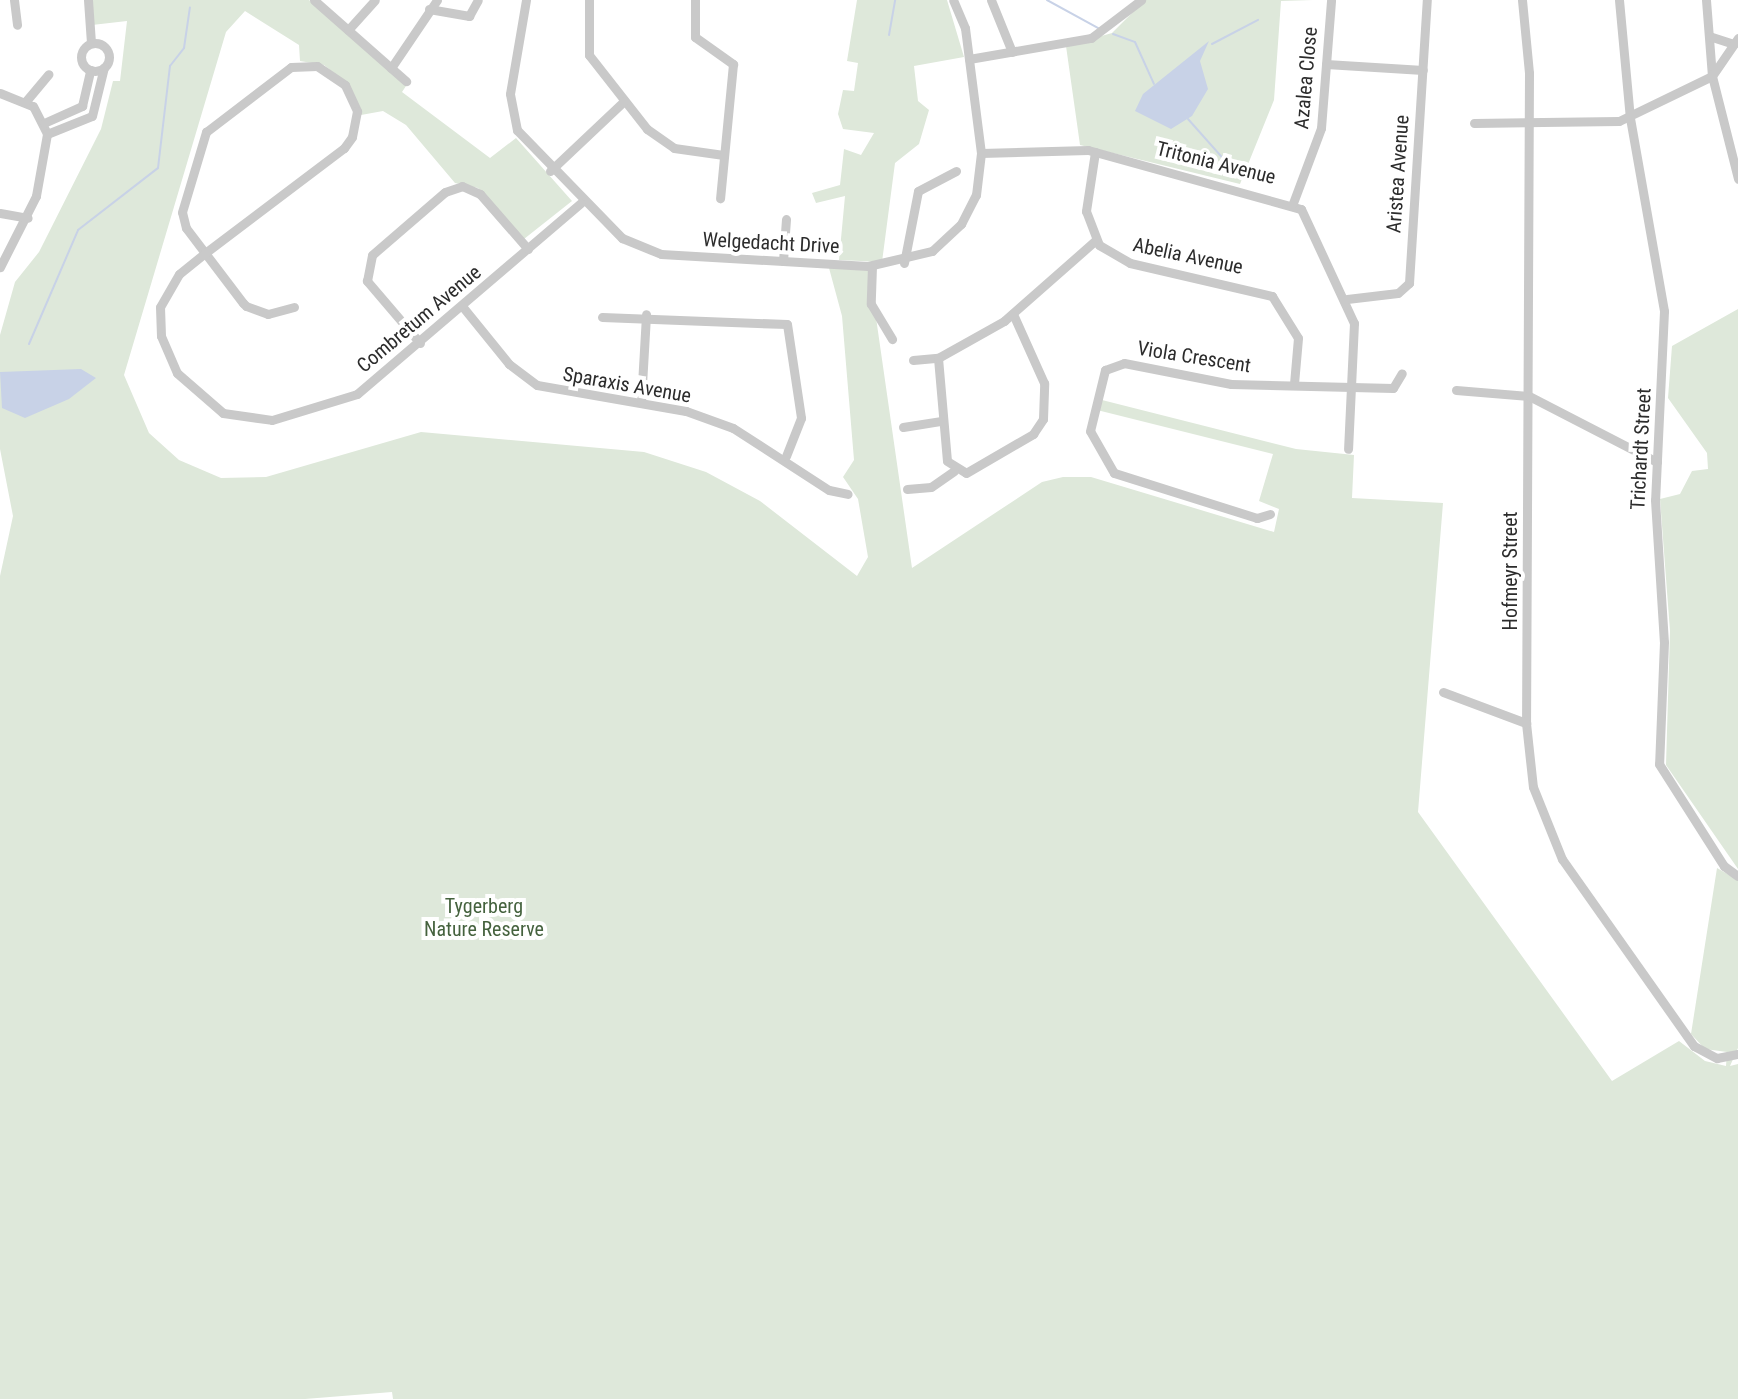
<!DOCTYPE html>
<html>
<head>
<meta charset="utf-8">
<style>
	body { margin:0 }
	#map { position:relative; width:1738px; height:1399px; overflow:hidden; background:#fff; font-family:"Roboto Condensed",sans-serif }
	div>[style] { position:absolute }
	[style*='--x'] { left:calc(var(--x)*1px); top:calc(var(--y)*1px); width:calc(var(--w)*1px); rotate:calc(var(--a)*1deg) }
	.green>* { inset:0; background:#dee8da }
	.water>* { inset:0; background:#c8d2e7 }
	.stream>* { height:2px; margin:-1px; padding:0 1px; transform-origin:1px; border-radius:1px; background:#c8d2e7 }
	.minor>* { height:9px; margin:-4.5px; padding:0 4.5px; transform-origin:4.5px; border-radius:4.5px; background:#c9c9c9 }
	.minor>.ring { margin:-4.5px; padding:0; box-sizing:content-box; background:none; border:9px solid #c9c9c9; border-radius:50% }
	span { translate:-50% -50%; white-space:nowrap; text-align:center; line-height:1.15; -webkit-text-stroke:8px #fff; paint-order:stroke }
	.street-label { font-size:20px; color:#2c2c2c }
	.park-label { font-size:20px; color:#45623e }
</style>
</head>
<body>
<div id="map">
	<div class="green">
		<i style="clip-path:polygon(92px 0,309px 0,406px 86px,402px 92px,490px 158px,516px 138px,572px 201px,524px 239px,478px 188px,455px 183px,406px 125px,383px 111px,361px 115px,349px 85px,324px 65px,300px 61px,299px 45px,245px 11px,226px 32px,124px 375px,149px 433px,179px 460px,221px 478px,266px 477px,421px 432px,644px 452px,706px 472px,760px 501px,857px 576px,868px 557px,858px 499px,843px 477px,854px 460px,842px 316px,829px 268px,869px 269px,912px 568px,1042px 482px,1063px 477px,1091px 477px,1274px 532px,1279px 509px,1259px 501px,1273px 454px,1097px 410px,1098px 399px,1296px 449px,1354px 455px,1352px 498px,1443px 503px,1418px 812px,1612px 1081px,1679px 1041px,1705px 1061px,1726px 1066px,1727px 1052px,1705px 1049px,1691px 1034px,1717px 868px,1738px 880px,1738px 1048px,1730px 1066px,1738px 1064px,1738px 1399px,393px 1399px,392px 1392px,305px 1399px,0 1399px,0 576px,13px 516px,0 449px,0 335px,15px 282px,39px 252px,101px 129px,113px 81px,120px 81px,127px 21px,92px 25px)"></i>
		<i style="clip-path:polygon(857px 0,947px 0,964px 57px,914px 66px,918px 101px,929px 110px,919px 144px,895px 163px,882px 262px,839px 260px,845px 196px,816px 203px,812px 193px,840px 185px,844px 149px,861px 155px,874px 133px,843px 129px,838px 114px,843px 90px,854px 91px,858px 63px,847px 61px)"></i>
		<i style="clip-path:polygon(1145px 0,1313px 0,1281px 1px,1274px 100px,1240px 184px,1080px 145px,1066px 46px,1112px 33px)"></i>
		<i style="clip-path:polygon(1738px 309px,1738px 869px,1666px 765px,1670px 631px,1660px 499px,1680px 494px,1692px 471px,1708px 469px,1707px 453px,1668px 398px,1672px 346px)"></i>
	</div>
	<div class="water">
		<i style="clip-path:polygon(1209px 41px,1200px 61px,1208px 89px,1192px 116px,1171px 129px,1135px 111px,1143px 94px)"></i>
		<i style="clip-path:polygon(81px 369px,96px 378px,69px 399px,25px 418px,2px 408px,0 372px)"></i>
	</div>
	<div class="stream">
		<i style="--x:1047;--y:0;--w:60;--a:28.7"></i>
		<i style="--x:1113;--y:34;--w:23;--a:20"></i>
		<i style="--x:1135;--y:42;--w:46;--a:65.7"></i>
		<i style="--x:889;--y:35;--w:36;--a:-80"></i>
		<i style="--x:1212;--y:44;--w:52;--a:-27.6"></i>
		<i style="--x:1188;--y:119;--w:62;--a:48.3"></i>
		<i style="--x:29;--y:344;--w:124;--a:-66.7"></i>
		<i style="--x:78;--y:230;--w:101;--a:-37.8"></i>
		<i style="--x:158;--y:168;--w:103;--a:-83.3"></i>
		<i style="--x:170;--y:66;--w:23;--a:-52"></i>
		<i style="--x:184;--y:48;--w:41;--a:-81.7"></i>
	</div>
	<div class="minor">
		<i style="--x:14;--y:0;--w:25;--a:83"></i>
		<i style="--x:88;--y:0;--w:43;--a:86"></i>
		<i style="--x:314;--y:0;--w:123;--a:41.4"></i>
		<i style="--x:526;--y:0;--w:95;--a:99.7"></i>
		<i style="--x:510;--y:94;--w:37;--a:79"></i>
		<i style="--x:517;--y:130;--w:151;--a:45.8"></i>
		<i style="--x:622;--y:238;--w:42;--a:22.3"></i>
		<i style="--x:661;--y:254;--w:207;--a:3.3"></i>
		<i style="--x:868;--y:266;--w:66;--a:-13.2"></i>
		<i style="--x:932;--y:251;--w:40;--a:-43"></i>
		<i style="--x:961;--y:224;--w:33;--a:-63"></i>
		<i style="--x:976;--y:195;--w:42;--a:-83.2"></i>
		<i style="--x:981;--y:153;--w:126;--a:-97.3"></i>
		<i style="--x:965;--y:28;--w:30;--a:-113"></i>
		<i style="--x:589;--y:0;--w:55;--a:90"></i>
		<i style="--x:589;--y:55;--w:94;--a:51.9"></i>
		<i style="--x:647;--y:129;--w:33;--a:35"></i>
		<i style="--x:674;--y:148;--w:50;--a:8"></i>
		<i style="--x:695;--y:0;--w:37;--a:90"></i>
		<i style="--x:695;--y:37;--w:47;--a:35.4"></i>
		<i style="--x:733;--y:64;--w:135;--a:95.5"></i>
		<i style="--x:991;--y:0;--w:56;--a:68"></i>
		<i style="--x:1522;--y:0;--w:73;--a:84.5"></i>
		<i style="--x:1529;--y:73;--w:650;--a:90.26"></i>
		<i style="--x:1526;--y:723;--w:64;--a:83.8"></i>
		<i style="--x:1533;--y:787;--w:78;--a:68.1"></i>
		<i style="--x:1562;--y:859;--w:229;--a:54.8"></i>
		<i style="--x:1694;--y:1046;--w:26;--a:28"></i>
		<i style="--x:1717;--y:1058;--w:21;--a:-11"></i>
		<i style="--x:1619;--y:0;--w:119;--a:84.7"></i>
		<i style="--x:1630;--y:118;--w:196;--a:80"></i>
		<i style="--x:1664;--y:311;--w:189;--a:92.7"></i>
		<i style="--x:1655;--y:500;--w:142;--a:86.4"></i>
		<i style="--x:1664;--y:642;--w:122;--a:92.3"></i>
		<i style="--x:1659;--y:764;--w:121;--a:57.5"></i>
		<i style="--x:1724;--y:866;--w:17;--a:36"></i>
		<i style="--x:1706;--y:0;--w:76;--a:85.5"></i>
		<i style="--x:1712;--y:76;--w:106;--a:75.8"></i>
		<i style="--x:429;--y:9;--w:41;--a:9.9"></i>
		<i style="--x:469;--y:16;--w:18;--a:-61"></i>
		<i style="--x:348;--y:30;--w:40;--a:-48"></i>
		<i style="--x:1709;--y:36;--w:26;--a:18"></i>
		<i class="ring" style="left:81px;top:43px;width:19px;height:19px"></i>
		<i style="--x:969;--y:59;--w:124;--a:-9.8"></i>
		<i style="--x:1091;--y:38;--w:63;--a:-37.2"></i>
		<i style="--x:1326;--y:64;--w:97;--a:3.5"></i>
		<i style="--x:391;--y:68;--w:82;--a:-55.9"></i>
		<i style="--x:0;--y:93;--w:35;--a:22"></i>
		<i style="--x:33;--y:106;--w:31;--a:63"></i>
		<i style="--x:47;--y:134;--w:63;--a:100.1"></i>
		<i style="--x:36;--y:196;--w:80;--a:116.9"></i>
		<i style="--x:26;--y:101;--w:35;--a:-50"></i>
		<i style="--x:44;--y:123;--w:42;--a:-24.1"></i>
		<i style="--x:82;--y:106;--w:37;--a:-77"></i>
		<i style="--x:1474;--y:123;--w:145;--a:-0.8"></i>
		<i style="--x:1619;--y:121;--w:103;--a:-25.8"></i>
		<i style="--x:1712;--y:76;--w:46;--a:-55.6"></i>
		<i style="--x:47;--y:134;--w:48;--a:-21.8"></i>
		<i style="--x:92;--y:116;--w:50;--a:-76.2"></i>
		<i style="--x:1095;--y:152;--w:60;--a:98.7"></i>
		<i style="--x:1086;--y:211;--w:36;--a:69"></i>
		<i style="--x:1099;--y:245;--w:36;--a:30"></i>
		<i style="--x:1130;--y:263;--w:146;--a:13.1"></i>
		<i style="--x:1272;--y:296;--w:49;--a:58.2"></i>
		<i style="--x:1298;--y:338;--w:46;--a:95"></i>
		<i style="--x:981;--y:153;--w:107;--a:-1.6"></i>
		<i style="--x:1088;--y:150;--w:221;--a:15.5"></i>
		<i style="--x:1301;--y:209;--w:126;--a:65.1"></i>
		<i style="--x:1354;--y:323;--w:126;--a:92.7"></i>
		<i style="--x:550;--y:171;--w:102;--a:-43.4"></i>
		<i style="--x:1293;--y:203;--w:80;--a:-69.5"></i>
		<i style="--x:1321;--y:128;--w:128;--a:-85.5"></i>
		<i style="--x:0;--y:213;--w:28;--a:10"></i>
		<i style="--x:783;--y:261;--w:42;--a:-85.9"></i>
		<i style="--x:904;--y:263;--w:73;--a:-79"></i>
		<i style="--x:918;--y:191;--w:43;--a:-27.8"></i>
		<i style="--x:872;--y:266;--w:38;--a:92"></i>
		<i style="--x:871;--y:304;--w:41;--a:59"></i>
		<i style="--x:1347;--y:299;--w:51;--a:-6.7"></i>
		<i style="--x:1398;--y:293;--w:15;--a:-42"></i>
		<i style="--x:1409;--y:283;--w:284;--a:-86.4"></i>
		<i style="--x:462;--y:306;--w:75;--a:51"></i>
		<i style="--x:509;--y:364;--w:35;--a:37"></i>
		<i style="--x:537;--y:385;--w:151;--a:9.9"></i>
		<i style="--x:686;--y:411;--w:50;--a:19.9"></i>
		<i style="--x:733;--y:428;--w:114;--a:32.9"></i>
		<i style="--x:829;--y:490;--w:19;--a:12"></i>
		<i style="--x:294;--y:307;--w:27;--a:165"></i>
		<i style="--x:268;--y:314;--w:23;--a:-160"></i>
		<i style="--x:246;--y:306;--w:4;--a:-135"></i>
		<i style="--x:243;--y:303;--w:94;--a:-127.2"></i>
		<i style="--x:186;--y:228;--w:16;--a:-104"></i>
		<i style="--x:182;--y:212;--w:84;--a:-73.3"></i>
		<i style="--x:206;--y:132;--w:107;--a:-37.4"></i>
		<i style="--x:291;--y:67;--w:26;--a:-2"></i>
		<i style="--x:317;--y:66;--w:34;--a:34"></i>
		<i style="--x:345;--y:85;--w:29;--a:65"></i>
		<i style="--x:357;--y:111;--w:26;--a:101"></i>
		<i style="--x:352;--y:137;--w:14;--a:126"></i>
		<i style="--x:344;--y:148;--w:174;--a:142.9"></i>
		<i style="--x:205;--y:253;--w:33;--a:141"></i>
		<i style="--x:179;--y:274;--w:38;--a:120"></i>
		<i style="--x:160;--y:307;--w:29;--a:88"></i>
		<i style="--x:161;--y:336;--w:40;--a:66.6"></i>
		<i style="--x:177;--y:373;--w:61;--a:41"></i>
		<i style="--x:223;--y:413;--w:49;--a:8.1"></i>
		<i style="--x:272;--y:420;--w:89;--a:-17"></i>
		<i style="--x:357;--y:394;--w:294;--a:-40.5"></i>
		<i style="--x:602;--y:317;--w:185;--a:2.2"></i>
		<i style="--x:787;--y:324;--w:95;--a:81.5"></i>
		<i style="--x:801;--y:418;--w:41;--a:111.5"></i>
		<i style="--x:420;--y:343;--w:82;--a:-130.5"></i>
		<i style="--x:367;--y:281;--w:26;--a:-79"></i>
		<i style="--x:372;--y:255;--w:96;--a:-40.8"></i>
		<i style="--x:445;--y:192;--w:18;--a:-19"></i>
		<i style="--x:462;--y:186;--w:20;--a:24"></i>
		<i style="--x:480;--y:194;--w:73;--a:48.9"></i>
		<i style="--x:938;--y:358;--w:103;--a:85"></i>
		<i style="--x:947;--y:461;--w:22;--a:32"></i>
		<i style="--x:966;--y:473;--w:78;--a:-30.2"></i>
		<i style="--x:1033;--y:434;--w:18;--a:-56"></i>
		<i style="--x:1043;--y:419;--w:36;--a:-88"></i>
		<i style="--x:1044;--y:383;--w:76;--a:-114.2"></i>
		<i style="--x:913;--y:360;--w:25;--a:-5"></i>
		<i style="--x:938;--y:358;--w:76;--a:-29.3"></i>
		<i style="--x:1004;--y:321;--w:123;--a:-41.4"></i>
		<i style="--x:1456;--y:390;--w:73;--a:4.7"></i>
		<i style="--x:1529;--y:396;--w:144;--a:27.3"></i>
		<i style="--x:641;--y:402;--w:88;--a:-86.7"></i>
		<i style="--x:903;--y:427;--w:39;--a:-9"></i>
		<i style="--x:907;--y:489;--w:24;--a:-5"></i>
		<i style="--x:931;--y:487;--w:28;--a:-35"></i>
		<i style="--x:1270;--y:514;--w:14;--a:163"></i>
		<i style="--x:1257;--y:518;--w:150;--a:-162.5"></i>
		<i style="--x:1114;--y:473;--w:48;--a:-119.7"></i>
		<i style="--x:1090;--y:431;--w:63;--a:-76.2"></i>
		<i style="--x:1105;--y:370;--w:20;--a:-20"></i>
		<i style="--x:1124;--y:363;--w:109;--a:11.1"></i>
		<i style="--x:1231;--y:384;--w:162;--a:1.4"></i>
		<i style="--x:1393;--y:388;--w:17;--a:-59"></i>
		<i style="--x:1443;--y:692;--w:89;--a:20.5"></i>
	</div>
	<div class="street-label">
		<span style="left:1306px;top:78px;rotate:-85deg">Azalea Close</span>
		<span style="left:1216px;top:163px;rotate:14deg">Tritonia Avenue</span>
		<span style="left:1398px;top:174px;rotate:-86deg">Aristea Avenue</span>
		<span style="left:771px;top:243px;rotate:3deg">Welgedacht Drive</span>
		<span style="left:1188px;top:256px;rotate:12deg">Abelia Avenue</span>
		<span style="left:419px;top:319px;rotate:-40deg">Combretum Avenue</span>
		<span style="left:1194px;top:357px;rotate:9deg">Viola Crescent</span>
		<span style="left:627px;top:385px;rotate:10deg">Sparaxis Avenue</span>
		<span style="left:1641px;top:449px;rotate:-87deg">Trichardt Street</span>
		<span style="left:1510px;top:571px;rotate:-90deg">Hofmeyr Street</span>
	</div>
	<div class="park-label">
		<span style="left:484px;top:918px">Tygerberg<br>Nature Reserve</span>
	</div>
</div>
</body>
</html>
